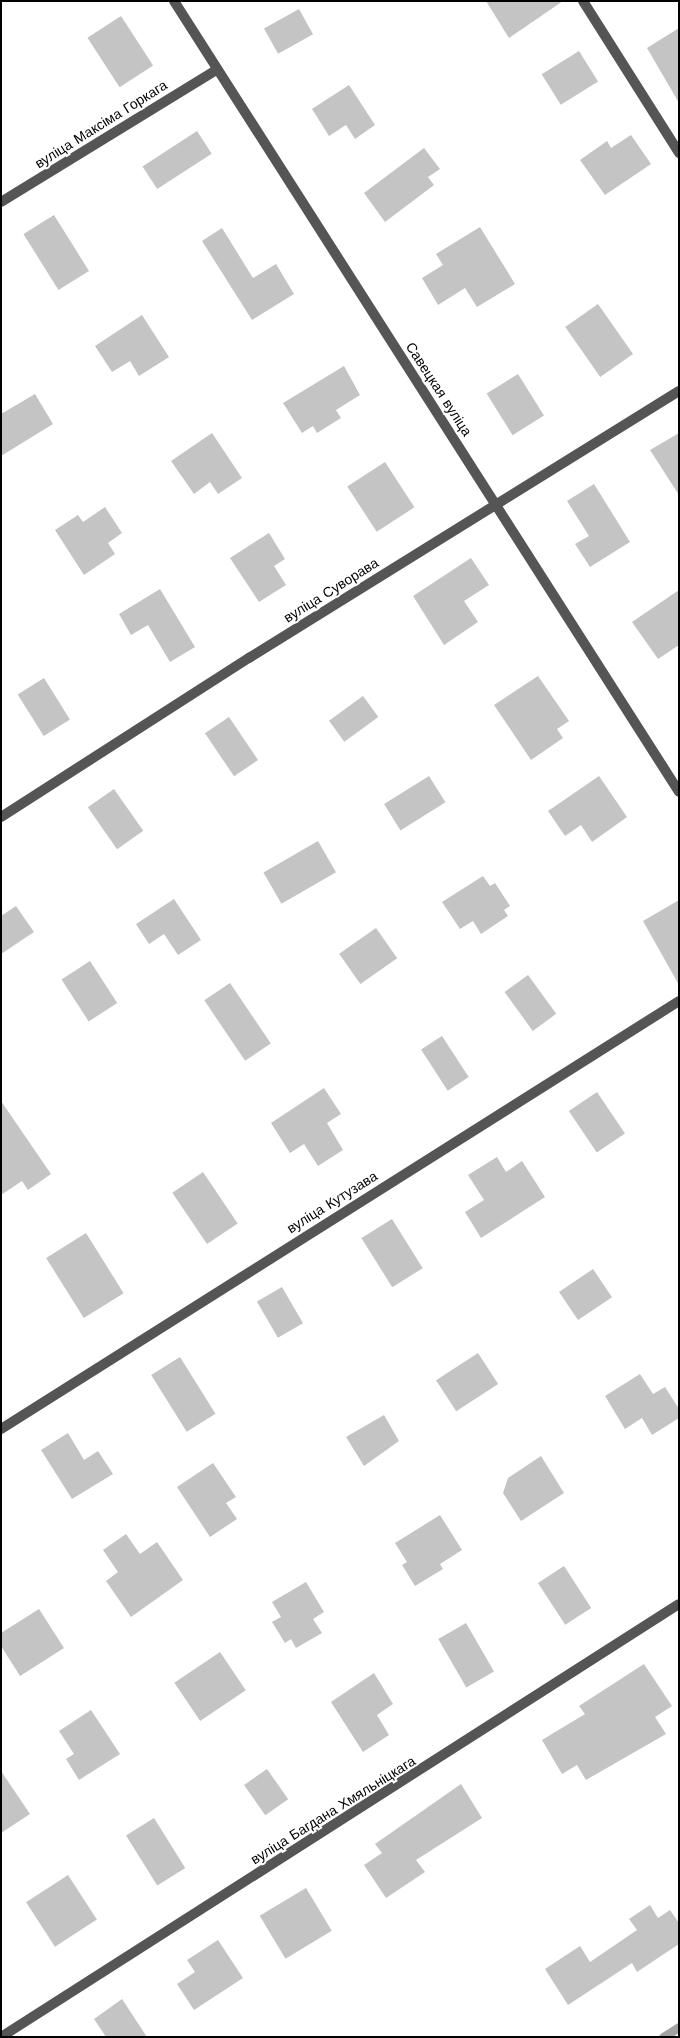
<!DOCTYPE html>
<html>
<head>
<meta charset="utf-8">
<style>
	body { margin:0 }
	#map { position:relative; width:680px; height:2038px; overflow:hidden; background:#fff; font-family:"Work Sans",sans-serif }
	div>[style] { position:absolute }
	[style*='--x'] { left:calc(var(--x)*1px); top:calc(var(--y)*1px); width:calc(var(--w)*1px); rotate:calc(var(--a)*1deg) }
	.stream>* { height:9px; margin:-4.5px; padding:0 4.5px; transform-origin:4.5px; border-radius:4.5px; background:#a3a3a3 }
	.building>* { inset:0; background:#c4c4c4; transform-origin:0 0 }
	.minor>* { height:10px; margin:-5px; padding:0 5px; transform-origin:5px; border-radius:5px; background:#555 }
	.tertiary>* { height:10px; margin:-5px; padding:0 5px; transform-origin:5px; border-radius:5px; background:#555 }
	span { translate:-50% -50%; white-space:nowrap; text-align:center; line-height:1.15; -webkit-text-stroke:4px #fff; paint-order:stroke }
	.street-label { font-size:14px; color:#000 }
	.frame { position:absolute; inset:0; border:2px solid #000; pointer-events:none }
</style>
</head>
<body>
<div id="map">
	<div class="stream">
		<i style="--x:663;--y:2037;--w:19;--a:-32"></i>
	</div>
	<div class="building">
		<i style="clip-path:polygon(486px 1px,563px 1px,509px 38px)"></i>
		<i style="left:299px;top:9px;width:29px;height:40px;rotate:61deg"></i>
		<i style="left:121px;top:16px;width:59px;height:40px;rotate:57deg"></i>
		<i style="clip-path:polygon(679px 28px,679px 103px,647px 48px)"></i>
		<i style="left:579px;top:51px;width:36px;height:44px;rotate:58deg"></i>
		<i style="clip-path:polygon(349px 85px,375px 125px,355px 139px,346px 125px,329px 136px,312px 109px)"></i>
		<i style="left:197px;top:131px;width:27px;height:65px;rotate:57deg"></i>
		<i style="clip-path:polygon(631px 135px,651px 164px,605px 195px,580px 160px,607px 141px,611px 148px)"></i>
		<i style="clip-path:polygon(424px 148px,440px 169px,428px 177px,434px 185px,385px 222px,364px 193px)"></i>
		<i style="left:54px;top:215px;width:66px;height:36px;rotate:58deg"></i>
		<i style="clip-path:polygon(480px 227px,515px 284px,477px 307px,465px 288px,438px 305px,422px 278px,443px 265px,436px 254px)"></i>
		<i style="clip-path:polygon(222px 228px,253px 278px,276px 264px,294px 294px,252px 320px,202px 241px)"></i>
		<i style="left:598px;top:304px;width:61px;height:40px;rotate:55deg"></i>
		<i style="clip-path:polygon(142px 315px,169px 357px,139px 376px,130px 361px,112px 372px,95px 346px)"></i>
		<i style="clip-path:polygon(344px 366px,360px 395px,336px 410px,341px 418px,317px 433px,313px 426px,302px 433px,283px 403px)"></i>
		<i style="left:518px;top:374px;width:49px;height:37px;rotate:58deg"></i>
		<i style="clip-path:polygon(35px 394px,53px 424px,1px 456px,1px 414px)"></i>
		<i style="clip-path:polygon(212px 433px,242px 478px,218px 494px,210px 482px,194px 494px,171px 461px)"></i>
		<i style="clip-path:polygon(679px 433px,679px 495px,650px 450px)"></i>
		<i style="left:385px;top:462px;width:54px;height:45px;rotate:57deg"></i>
		<i style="clip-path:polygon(594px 484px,630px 542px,590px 567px,575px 544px,589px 536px,567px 501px)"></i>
		<i style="clip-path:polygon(105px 507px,122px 533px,108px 543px,115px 554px,84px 575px,55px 530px,78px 515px,83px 522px)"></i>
		<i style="clip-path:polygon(269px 533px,285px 559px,274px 566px,286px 585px,259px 602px,230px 558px)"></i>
		<i style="clip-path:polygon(471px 558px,489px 585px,464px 601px,478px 622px,444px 645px,413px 596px)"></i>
		<i style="clip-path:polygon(160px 589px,195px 647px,170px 662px,148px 625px,131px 635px,119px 614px)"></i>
		<i style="clip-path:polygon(679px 590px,679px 645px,658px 659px,632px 622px)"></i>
		<i style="clip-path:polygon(538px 676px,569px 721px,557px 729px,563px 738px,531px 760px,494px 705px)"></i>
		<i style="left:44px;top:678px;width:49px;height:31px;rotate:58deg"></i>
		<i style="left:363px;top:696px;width:26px;height:42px;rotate:54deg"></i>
		<i style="left:229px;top:717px;width:52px;height:29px;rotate:56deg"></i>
		<i style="left:429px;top:776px;width:31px;height:53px;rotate:58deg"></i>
		<i style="clip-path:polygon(599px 776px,627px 817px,592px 842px,581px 825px,565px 836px,548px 811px)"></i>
		<i style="left:114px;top:789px;width:51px;height:32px;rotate:55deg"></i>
		<i style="left:318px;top:841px;width:36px;height:63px;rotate:60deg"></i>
		<i style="clip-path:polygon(483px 876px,490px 886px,495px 883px,510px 906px,504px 910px,508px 916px,481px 934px,473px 921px,460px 929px,442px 902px)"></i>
		<i style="clip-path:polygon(174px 899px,201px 940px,178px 955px,164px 934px,149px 944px,136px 924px)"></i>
		<i style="clip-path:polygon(679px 900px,679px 985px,643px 921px)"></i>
		<i style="clip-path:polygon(16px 906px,34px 932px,1px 954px,1px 916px)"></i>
		<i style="left:376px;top:928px;width:37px;height:45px;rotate:55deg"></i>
		<i style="left:90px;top:961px;width:50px;height:34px;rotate:57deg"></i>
		<i style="left:528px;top:975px;width:48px;height:29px;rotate:54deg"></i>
		<i style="left:230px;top:983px;width:73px;height:31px;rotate:56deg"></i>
		<i style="left:442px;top:1036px;width:49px;height:25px;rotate:57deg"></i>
		<i style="clip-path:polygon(324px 1088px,341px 1114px,327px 1123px,343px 1150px,318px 1166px,304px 1144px,290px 1153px,271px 1123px)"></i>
		<i style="left:597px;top:1092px;width:50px;height:34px;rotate:56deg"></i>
		<i style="clip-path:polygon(1px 1101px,51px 1174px,28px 1190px,22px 1181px,1px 1195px)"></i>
		<i style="clip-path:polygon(497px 1157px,506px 1172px,522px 1161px,545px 1197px,481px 1238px,465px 1212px,484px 1200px,468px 1175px)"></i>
		<i style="left:203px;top:1172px;width:62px;height:37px;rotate:56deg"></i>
		<i style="left:392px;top:1219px;width:58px;height:36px;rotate:58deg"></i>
		<i style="left:86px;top:1233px;width:71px;height:47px;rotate:58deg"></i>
		<i style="left:593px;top:1269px;width:34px;height:41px;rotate:56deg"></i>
		<i style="left:282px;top:1287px;width:42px;height:29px;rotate:60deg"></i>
		<i style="left:478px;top:1353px;width:37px;height:50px;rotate:57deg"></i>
		<i style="left:180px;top:1357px;width:67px;height:34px;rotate:58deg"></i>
		<i style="clip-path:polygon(640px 1374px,653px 1394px,665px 1387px,679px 1409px,679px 1418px,652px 1435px,642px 1418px,625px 1429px,605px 1396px)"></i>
		<i style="clip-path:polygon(384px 1415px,399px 1441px,364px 1466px,346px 1437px)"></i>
		<i style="clip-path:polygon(68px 1433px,84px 1460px,98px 1451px,113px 1474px,72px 1499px,41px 1450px)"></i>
		<i style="clip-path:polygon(541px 1456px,564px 1493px,521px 1521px,503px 1493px,508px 1478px)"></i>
		<i style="clip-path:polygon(213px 1463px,236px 1497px,226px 1503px,237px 1519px,210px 1537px,177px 1487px)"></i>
		<i style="clip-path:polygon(440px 1515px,462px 1550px,440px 1564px,443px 1569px,415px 1586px,402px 1565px,407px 1562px,395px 1543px)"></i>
		<i style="clip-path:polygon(126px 1534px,140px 1554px,157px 1542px,183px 1580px,131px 1617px,106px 1581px,118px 1572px,103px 1550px)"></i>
		<i style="left:564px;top:1566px;width:50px;height:31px;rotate:57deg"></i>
		<i style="clip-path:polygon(306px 1582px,324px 1612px,313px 1619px,322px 1633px,296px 1648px,291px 1639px,285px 1643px,272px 1622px,281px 1617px,272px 1602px)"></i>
		<i style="clip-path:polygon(39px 1609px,64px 1648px,20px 1676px,1px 1646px,1px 1633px)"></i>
		<i style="left:466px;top:1623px;width:56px;height:32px;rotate:60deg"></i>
		<i style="left:220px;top:1652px;width:46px;height:55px;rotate:56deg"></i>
		<i style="clip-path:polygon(644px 1664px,672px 1706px,655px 1717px,666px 1734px,586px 1780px,577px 1765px,562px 1774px,542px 1740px,585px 1714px,579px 1706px)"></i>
		<i style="clip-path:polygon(374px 1673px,393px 1704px,377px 1715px,389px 1735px,363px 1752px,331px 1702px)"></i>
		<i style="clip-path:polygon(91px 1710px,120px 1754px,79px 1780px,66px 1759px,74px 1754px,59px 1731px)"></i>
		<i style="left:267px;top:1769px;width:37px;height:28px;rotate:55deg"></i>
		<i style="clip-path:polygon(1px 1771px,30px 1814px,1px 1833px)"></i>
		<i style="clip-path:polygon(461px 1784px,482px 1818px,416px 1860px,425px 1872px,386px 1898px,364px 1865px,382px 1853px,375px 1844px)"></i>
		<i style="left:154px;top:1818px;width:59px;height:33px;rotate:58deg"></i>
		<i style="left:68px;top:1875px;width:53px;height:50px;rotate:57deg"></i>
		<i style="left:306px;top:1888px;width:50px;height:54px;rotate:59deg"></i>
		<i style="clip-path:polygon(650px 1905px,658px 1918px,670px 1910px,679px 1923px,679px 1944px,637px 1972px,632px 1963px,568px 2005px,545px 1969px,580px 1946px,590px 1962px,637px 1930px,629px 1919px)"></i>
		<i style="clip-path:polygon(218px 1940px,243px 1978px,194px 2010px,177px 1984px,195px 1972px,187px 1960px)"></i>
		<i style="clip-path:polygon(122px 1999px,147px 2037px,106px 2037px,94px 2019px)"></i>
	</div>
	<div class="minor">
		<i style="--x:583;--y:1;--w:180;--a:57.7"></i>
		<i style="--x:1;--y:202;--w:252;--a:-31.5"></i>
		<i style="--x:1;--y:817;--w:295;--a:-32.7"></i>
		<i style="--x:249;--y:658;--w:506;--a:-31.84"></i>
		<i style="--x:1;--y:1429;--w:802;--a:-32.26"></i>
	</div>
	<div class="tertiary">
		<i style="--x:174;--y:1;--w:938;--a:57.44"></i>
		<i style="--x:1;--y:2037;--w:804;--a:-32.56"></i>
	</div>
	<div class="street-label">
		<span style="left:101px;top:124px;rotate:-32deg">вуліца Максіма Горкага</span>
		<span style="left:439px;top:389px;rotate:57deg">Савецкая вуліца</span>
		<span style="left:331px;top:590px;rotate:-32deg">вуліца Суворава</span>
		<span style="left:332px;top:1202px;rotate:-32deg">вуліца Кутузава</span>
		<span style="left:333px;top:1810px;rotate:-32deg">вуліца Багдана Хмяльніцкага</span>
	</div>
	<div class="frame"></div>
</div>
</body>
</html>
